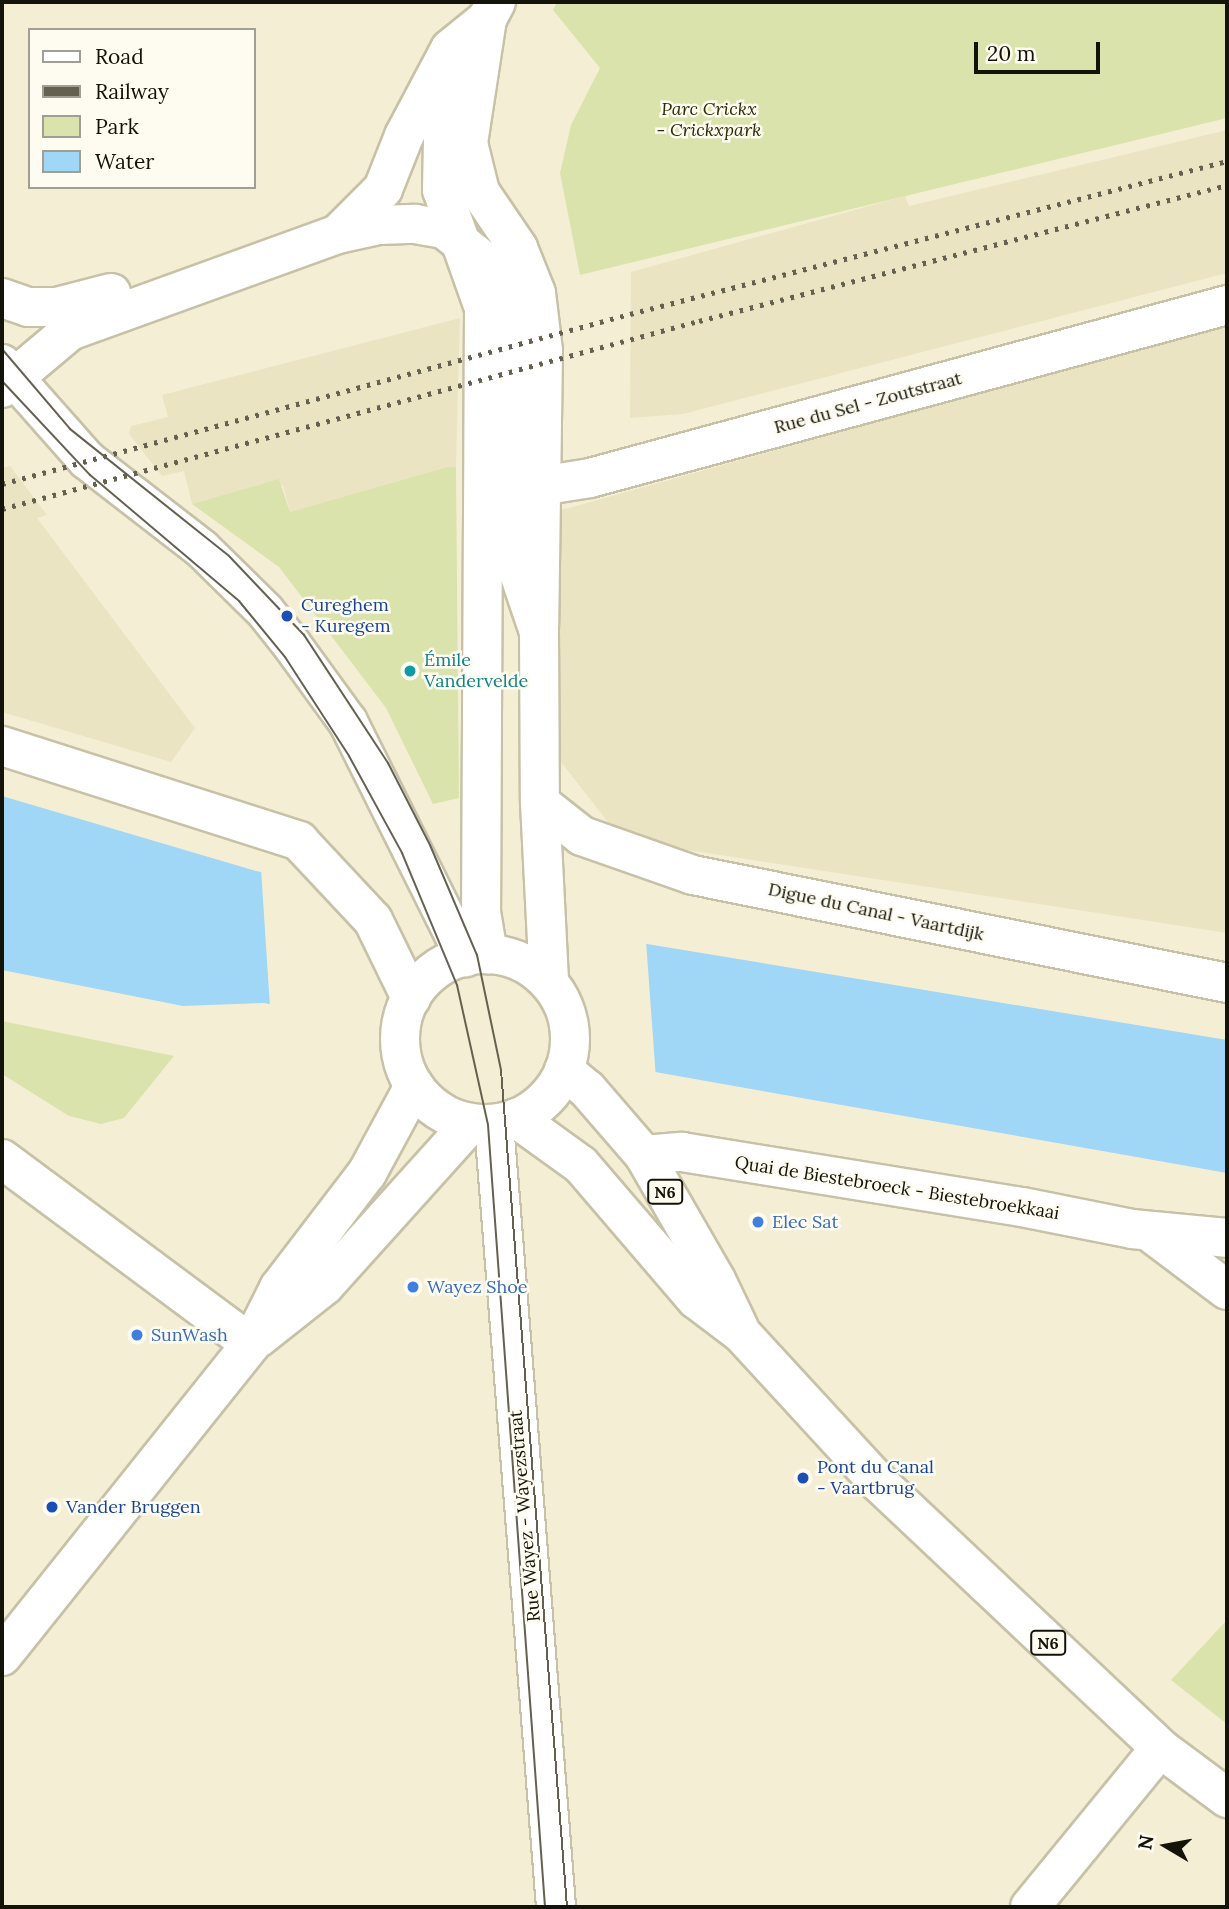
<!DOCTYPE html>
<html>
<head>
<meta charset="utf-8">
<style>
	body { margin:0 }
	#map { position:relative; width:1229px; height:1909px; overflow:hidden; background:#f4efd4; font-family:Lora,serif }
	div>[style] { position:absolute }
	[style*='--x'] { left:calc(var(--x)*1px); top:calc(var(--y)*1px); width:calc(var(--w)*1px); rotate:calc(var(--a)*1deg) }
	.built>* { inset:0; background:#ebe4c2 }
	.green>* { inset:0; background:#dbe3ac }
	.water>* { inset:0; background:#a0d6f6 }
	.pier>* { inset:0; background:#f4efd4 }
	.roads { filter:drop-shadow(2px 0 #c6c1a7) drop-shadow(-2px 0 #c6c1a7) drop-shadow(0 2px #c6c1a7) drop-shadow(0 -2px #c6c1a7) }
	.minor>* { height:38px; margin:-19px; padding:0 19px; transform-origin:19px; border-radius:19px; background:#fff }
	.tertiary>* { height:38px; margin:-19px; padding:0 19px; transform-origin:19px; border-radius:19px; background:#fff }
	.secondary>* { height:38px; margin:-19px; padding:0 19px; transform-origin:19px; border-radius:19px; background:#fff }
	.primary>* { height:38px; margin:-19px; padding:0 19px; transform-origin:19px; border-radius:19px; background:#fff }
	.primary>.ring { margin:-19px; padding:0; box-sizing:content-box; background:none; border:38px solid #fff; border-radius:50% }
	.tram>* { height:2px; margin:-1px; padding:0 1px; transform-origin:1px; border-radius:1px; background:#646151 }
	.rail>* { height:5px; margin-top:-2.5px; transform-origin:0; background:repeating-linear-gradient(90deg,#646151 0 3.5px,transparent 0 10.5px) }
	.dots>* { width:19px; height:19px; translate:-50% -50%; box-sizing:border-box; border:4px solid #fefcf1; border-radius:50% }
	span { translate:-50% -50%; white-space:nowrap; text-align:center; line-height:1.15; -webkit-text-stroke:5px #fefcf1; paint-order:stroke }
	.shield-label span { padding:2px 5px; background:#fefcf1; border:2px solid; border-radius:5px; -webkit-text-stroke-width:0 }
	.shield-label { font-size:16px; color:#141309; font-weight:700 }
	.park-label { font-size:18px; color:#292d05; font-style:italic }
	.street-label { font-size:18px; color:#141309 }
	.transit-label { font-size:18px; color:#164399 }
	.left { translate:0 -50%; text-align:left }
	.culture-label { font-size:18px; color:#0d838f }
	.shop-label { font-size:18px; color:#366cbe }
	.frame { position:absolute; inset:0; border:4px solid #141309; pointer-events:none }
	.legend { position:absolute; left:28px; top:28px; width:228px; height:161px; box-sizing:border-box; background:#fefcf1; border:2px solid #a09f94; margin:0; padding:9px 12px; list-style:none; font-size:21px; color:#141309 }
	.legend li { display:flex; align-items:center; gap:14px; height:35px }
	.legend b { width:35px; border:2px solid #a09f94 }
	.north { position:absolute; left:1131px; top:1811px; width:70px; height:70px; -webkit-text-stroke:5px #fefcf1; paint-order:stroke; rotate:280deg; font-size:19px; font-weight:700; line-height:28px; text-align:center; color:#141309 }
	.north::after { content:''; display:block; margin:auto; width:24px; height:32px; background:#141309; clip-path:polygon(50% 0,100% 100%,50% 72%,0 100%) }
	.scale { position:absolute; left:974px; top:42px; width:126px; height:32px; box-sizing:border-box; border:4px solid #141309; border-top:0; padding-left:9px; font-size:21px; line-height:24px; white-space:nowrap; color:#141309; -webkit-text-stroke:5px #fefcf1; paint-order:stroke }
</style>
</head>
<body>
<div id="map">
	<div class="built">
		<i style="clip-path:polygon(1227px 130px,1227px 273px,683px 414px,630px 418px,631px 272px,905px 196px,909px 206px)"></i>
		<i style="clip-path:polygon(460px 318px,456px 467px,290px 512px,283px 485px,262px 484px,192px 504px,184px 471px,162px 476px,129px 434px,131px 426px,168px 417px,162px 395px)"></i>
		<i style="clip-path:polygon(1227px 324px,1227px 933px,622px 840px,557px 757px,558px 511px)"></i>
		<i style="clip-path:polygon(10px 466px,47px 515px,37px 518px,195px 728px,171px 762px,2px 712px,2px 468px)"></i>
	</div>
	<div class="green">
		<i style="clip-path:polygon(557px 2px,1227px 2px,1227px 118px,580px 275px,560px 173px,571px 125px,600px 68px,553px 10px)"></i>
		<i style="clip-path:polygon(448px 467px,456px 467px,459px 798px,433px 804px,386px 708px,279px 567px,192px 504px,279px 479px,290px 512px)"></i>
		<i style="clip-path:polygon(2px 1021px,174px 1056px,124px 1118px,101px 1124px,69px 1116px,2px 1074px)"></i>
		<i style="clip-path:polygon(1227px 1620px,1227px 1724px,1171px 1680px)"></i>
	</div>
	<div class="water">
		<i style="clip-path:polygon(2px 796px,256px 871px,647px 944px,1227px 1040px,1227px 1173px,264px 1003px,183px 1006px,2px 970px)"></i>
	</div>
	<div class="pier">
		<i style="clip-path:polygon(261px 869px,646px 941px,656px 1079px,270px 1007px)"></i>
	</div>
	<div class="roads">
		<div class="minor">
			<i style="--x:480;--y:34;--w:69;--a:115.8"></i>
			<i style="--x:450;--y:96;--w:46;--a:98.8"></i>
			<i style="--x:443;--y:141;--w:49;--a:91.2"></i>
			<i style="--x:442;--y:190;--w:125;--a:70.4"></i>
			<i style="--x:484;--y:308;--w:604;--a:90.28"></i>
			<i style="--x:481;--y:912;--w:43;--a:80.5"></i>
			<i style="--x:2;--y:364;--w:128;--a:48.5"></i>
			<i style="--x:87;--y:460;--w:145;--a:37.7"></i>
			<i style="--x:202;--y:549;--w:88;--a:44.5"></i>
			<i style="--x:265;--y:611;--w:43;--a:51.5"></i>
			<i style="--x:292;--y:645;--w:95;--a:54"></i>
			<i style="--x:348;--y:722;--w:263;--a:63.5"></i>
			<i style="--x:511;--y:473;--w:32;--a:24"></i>
			<i style="--x:540;--y:486;--w:51;--a:-9.1"></i>
			<i style="--x:590;--y:478;--w:660;--a:-15.19"></i>
			<i style="--x:540;--y:803;--w:53;--a:38.2"></i>
			<i style="--x:582;--y:836;--w:118;--a:19.4"></i>
			<i style="--x:693;--y:875;--w:545;--a:11.43"></i>
			<i style="--x:644;--y:1155;--w:38;--a:-5"></i>
			<i style="--x:682;--y:1152;--w:344;--a:9.2"></i>
			<i style="--x:1022;--y:1207;--w:112;--a:11.3"></i>
			<i style="--x:1132;--y:1229;--w:95;--a:5.4"></i>
			<i style="--x:1150;--y:1232;--w:96;--a:37"></i>
			<i style="--x:1030;--y:1907;--w:205;--a:-50.7"></i>
		</div>
		<div class="tertiary">
			<i style="--x:496;--y:2;--w:19;--a:118"></i>
			<i style="--x:487;--y:19;--w:125;--a:98.7"></i>
			<i style="--x:468;--y:143;--w:50;--a:76.2"></i>
			<i style="--x:480;--y:192;--w:68;--a:55.8"></i>
			<i style="--x:518;--y:248;--w:48;--a:68.2"></i>
			<i style="--x:536;--y:293;--w:58;--a:83.1"></i>
			<i style="--x:543;--y:351;--w:275;--a:90.8"></i>
			<i style="--x:338;--y:234;--w:64;--a:-45"></i>
			<i style="--x:383;--y:189;--w:57;--a:-68.4"></i>
			<i style="--x:404;--y:136;--w:98;--a:-62.1"></i>
			<i style="--x:450;--y:49;--w:48;--a:-39"></i>
			<i style="--x:494;--y:1124;--w:785;--a:85.47"></i>
			<i style="--x:2;--y:1159;--w:310;--a:36.6"></i>
			<i style="--x:258;--y:1338;--w:85;--a:-38.3"></i>
			<i style="--x:325;--y:1285;--w:218;--a:-48"></i>
			<i style="--x:2;--y:1656;--w:399;--a:-51.4"></i>
			<i style="--x:251;--y:1344;--w:63;--a:-63.4"></i>
			<i style="--x:279;--y:1288;--w:145;--a:-52.6"></i>
			<i style="--x:367;--y:1173;--w:99;--a:-61.6"></i>
		</div>
		<div class="secondary">
			<i style="--x:2;--y:298;--w:28;--a:19"></i>
			<i style="--x:28;--y:307;--w:29;--a:0"></i>
			<i style="--x:57;--y:307;--w:56;--a:-14.5"></i>
			<i style="--x:2;--y:388;--w:89;--a:-40"></i>
			<i style="--x:70;--y:331;--w:285;--a:-19.9"></i>
			<i style="--x:338;--y:234;--w:42;--a:-12.4"></i>
			<i style="--x:379;--y:225;--w:36;--a:-2"></i>
			<i style="--x:415;--y:224;--w:29;--a:10"></i>
			<i style="--x:444;--y:229;--w:72;--a:38.8"></i>
			<i style="--x:500;--y:274;--w:19;--a:58"></i>
			<i style="--x:510;--y:290;--w:50;--a:86.6"></i>
			<i style="--x:513;--y:340;--w:201;--a:91.4"></i>
			<i style="--x:508;--y:541;--w:96;--a:71.2"></i>
			<i style="--x:539;--y:632;--w:171;--a:89.7"></i>
			<i style="--x:540;--y:803;--w:180;--a:87.1"></i>
			<i style="--x:2;--y:746;--w:312;--a:17.7"></i>
			<i style="--x:299;--y:841;--w:108;--a:46.9"></i>
			<i style="--x:373;--y:920;--w:87;--a:64"></i>
		</div>
		<div class="primary">
			<i class="ring" style="left:400px;top:954px;width:132px;height:132px"></i>
			<i style="--x:564;--y:1070;--w:30;--a:40"></i>
			<i style="--x:587;--y:1089;--w:87;--a:49.2"></i>
			<i style="--x:644;--y:1155;--w:144;--a:60.1"></i>
			<i style="--x:716;--y:1280;--w:53;--a:64.4"></i>
			<i style="--x:516;--y:1118;--w:80;--a:35.9"></i>
			<i style="--x:581;--y:1165;--w:177;--a:49.4"></i>
			<i style="--x:696;--y:1299;--w:56;--a:37.1"></i>
			<i style="--x:741;--y:1333;--w:200;--a:47.4"></i>
			<i style="--x:876;--y:1480;--w:390;--a:43.3"></i>
			<i style="--x:1160;--y:1748;--w:84;--a:36.7"></i>
		</div>
	</div>
	<div class="tram">
		<i style="--x:2;--y:349;--w:105;--a:49.6"></i>
		<i style="--x:70;--y:429;--w:203;--a:38.6"></i>
		<i style="--x:229;--y:556;--w:109;--a:46.5"></i>
		<i style="--x:304;--y:635;--w:153;--a:56.7"></i>
		<i style="--x:388;--y:763;--w:92;--a:62.9"></i>
		<i style="--x:430;--y:845;--w:120;--a:66.9"></i>
		<i style="--x:477;--y:955;--w:117;--a:78.2"></i>
		<i style="--x:501;--y:1070;--w:840;--a:85.49"></i>
		<i style="--x:2;--y:381;--w:129;--a:46.9"></i>
		<i style="--x:90;--y:475;--w:195;--a:40.2"></i>
		<i style="--x:239;--y:601;--w:72;--a:50.6"></i>
		<i style="--x:285;--y:657;--w:118;--a:57.1"></i>
		<i style="--x:349;--y:756;--w:111;--a:61.3"></i>
		<i style="--x:402;--y:853;--w:143;--a:67.4"></i>
		<i style="--x:457;--y:985;--w:143;--a:77.5"></i>
		<i style="--x:488;--y:1125;--w:784;--a:85.83"></i>
	</div>
	<div class="rail">
		<i style="--x:2;--y:484;--w:651;--a:-15.15"></i>
		<i style="--x:630;--y:314;--w:616;--a:-14.37"></i>
		<i style="--x:2;--y:509;--w:722;--a:-15.1"></i>
		<i style="--x:699;--y:321;--w:545;--a:-14.44"></i>
	</div>
	<div class="dots">
		<i style="left:287px;top:616px;background:#1a4fb4"></i>
		<i style="left:410px;top:671px;background:#0f9aa8"></i>
		<i style="left:758px;top:1222px;background:#3f7fe0"></i>
		<i style="left:413px;top:1287px;background:#3f7fe0"></i>
		<i style="left:137px;top:1335px;background:#3f7fe0"></i>
		<i style="left:803px;top:1478px;background:#1a4fb4"></i>
		<i style="left:52px;top:1507px;background:#1a4fb4"></i>
	</div>
	<div class="shield-label">
		<span style="left:665px;top:1192px">N6</span>
		<span style="left:1048px;top:1643px">N6</span>
	</div>
	<div class="park-label">
		<span style="left:709px;top:120px">Parc Crickx<br>- Crickxpark</span>
	</div>
	<div class="street-label">
		<span style="left:868px;top:403px;rotate:-15deg">Rue du Sel - Zoutstraat</span>
		<span style="left:876px;top:912px;rotate:12deg">Digue du Canal - Vaartdijk</span>
		<span style="left:897px;top:1188px;rotate:9deg">Quai de Biestebroeck - Biestebroekkaai</span>
		<span style="left:525px;top:1516px;rotate:-95deg">Rue Wayez - Wayezstraat</span>
	</div>
	<div class="transit-label">
		<span class="left" style="left:301px;top:616px">Cureghem<br>- Kuregem</span>
		<span class="left" style="left:817px;top:1478px">Pont du Canal<br>- Vaartbrug</span>
		<span class="left" style="left:66px;top:1507px">Vander Bruggen</span>
	</div>
	<div class="culture-label">
		<span class="left" style="left:424px;top:671px">Émile<br>Vandervelde</span>
	</div>
	<div class="shop-label">
		<span class="left" style="left:772px;top:1222px">Elec Sat</span>
		<span class="left" style="left:427px;top:1287px">Wayez Shoe</span>
		<span class="left" style="left:151px;top:1335px">SunWash</span>
	</div>
	<div class="frame"></div>
	<ul class="legend">
	<li><b style="height:9px;background:#fff"></b>Road</li>
	<li><b style="height:9px;background:#646151"></b>Railway</li>
	<li><b style="height:19px;background:#dbe3ac"></b>Park</li>
	<li><b style="height:19px;background:#a0d6f6"></b>Water</li>
	</ul>
	<div class="north">N</div>
	<div class="scale">20 m</div>
</div>
</body>
</html>
